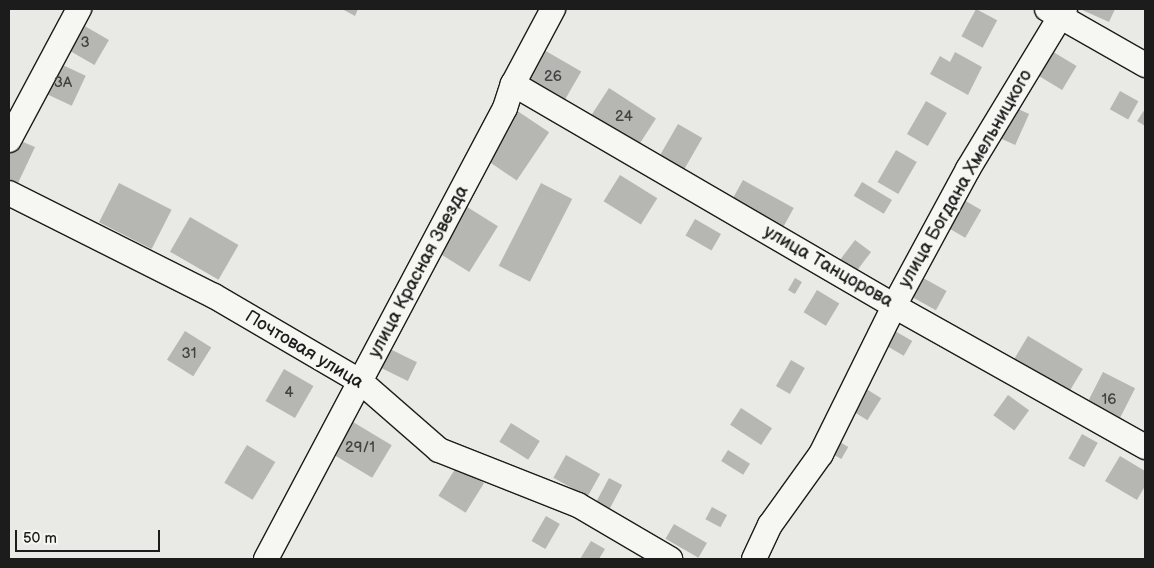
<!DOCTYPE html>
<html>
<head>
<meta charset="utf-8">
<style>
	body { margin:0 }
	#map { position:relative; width:1154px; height:568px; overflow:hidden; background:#e9e9e5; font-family:"Balsamiq Sans",sans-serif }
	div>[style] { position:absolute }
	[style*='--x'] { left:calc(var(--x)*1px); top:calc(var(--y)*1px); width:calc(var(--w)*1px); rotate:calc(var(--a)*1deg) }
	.building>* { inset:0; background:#b6b6b3; transform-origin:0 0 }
	.roads { filter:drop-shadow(1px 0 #1c1c1c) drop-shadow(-1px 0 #1c1c1c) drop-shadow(0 1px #1c1c1c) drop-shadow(0 -1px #1c1c1c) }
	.minor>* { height:24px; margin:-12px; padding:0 12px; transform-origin:12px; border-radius:12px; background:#f6f6f2 }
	span { translate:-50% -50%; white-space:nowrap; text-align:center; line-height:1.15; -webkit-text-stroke:5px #f6f6f2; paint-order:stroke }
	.number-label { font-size:15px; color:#424242 }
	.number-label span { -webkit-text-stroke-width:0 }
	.street-label { font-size:18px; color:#1c1c1c }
	.frame { position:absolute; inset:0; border:10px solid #1c1c1c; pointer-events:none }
	.scale { position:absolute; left:15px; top:530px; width:145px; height:22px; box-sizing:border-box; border:2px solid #1c1c1c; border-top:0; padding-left:6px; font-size:15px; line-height:18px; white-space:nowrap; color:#1c1c1c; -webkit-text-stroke:4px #f6f6f2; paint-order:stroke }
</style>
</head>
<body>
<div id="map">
	<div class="building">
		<i style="clip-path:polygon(342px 9px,358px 9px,355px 16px)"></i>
		<i style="left:976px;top:9px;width:24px;height:31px;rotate:28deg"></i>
		<i style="clip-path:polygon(1080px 9px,1115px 9px,1109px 22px)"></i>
		<i style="left:76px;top:21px;width:38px;height:29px;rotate:30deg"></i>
		<i style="left:544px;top:50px;width:43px;height:37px;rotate:30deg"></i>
		<i style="left:1050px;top:50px;width:31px;height:28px;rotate:31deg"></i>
		<i style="clip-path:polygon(955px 52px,982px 67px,968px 95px,930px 74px,940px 56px,950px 62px)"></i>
		<i style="left:54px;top:61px;width:35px;height:33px;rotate:25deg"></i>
		<i style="left:609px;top:88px;width:56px;height:33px;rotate:33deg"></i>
		<i style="left:1120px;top:91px;width:21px;height:21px;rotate:29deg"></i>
		<i style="left:926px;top:101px;width:24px;height:38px;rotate:30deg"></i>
		<i style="left:1009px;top:105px;width:22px;height:34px;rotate:24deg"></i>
		<i style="clip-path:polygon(1145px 109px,1145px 126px,1137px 121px)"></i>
		<i style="left:516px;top:110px;width:40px;height:58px;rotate:34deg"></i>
		<i style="left:678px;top:124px;width:28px;height:38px;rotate:30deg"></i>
		<i style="clip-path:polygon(16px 139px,35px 147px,18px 183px,9px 179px,9px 155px)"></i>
		<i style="left:896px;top:150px;width:24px;height:37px;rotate:30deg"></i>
		<i style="left:620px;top:175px;width:44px;height:31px;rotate:32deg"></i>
		<i style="left:743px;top:180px;width:58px;height:25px;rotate:29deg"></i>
		<i style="left:862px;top:182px;width:35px;height:16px;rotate:31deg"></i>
		<i style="left:119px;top:183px;width:59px;height:44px;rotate:27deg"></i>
		<i style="left:541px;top:183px;width:35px;height:93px;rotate:27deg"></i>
		<i style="left:957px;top:196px;width:28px;height:32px;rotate:30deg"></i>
		<i style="left:464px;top:205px;width:40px;height:54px;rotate:32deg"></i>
		<i style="left:190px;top:217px;width:56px;height:40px;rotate:30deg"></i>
		<i style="left:695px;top:219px;width:30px;height:19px;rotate:30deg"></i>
		<i style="left:855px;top:240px;width:20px;height:31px;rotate:37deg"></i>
		<i style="left:916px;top:274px;width:35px;height:22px;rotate:29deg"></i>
		<i style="left:795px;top:278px;width:8px;height:14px;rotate:30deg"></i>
		<i style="left:817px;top:290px;width:26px;height:26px;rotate:31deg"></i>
		<i style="left:888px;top:327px;width:28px;height:17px;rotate:30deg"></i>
		<i style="left:185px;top:331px;width:31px;height:34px;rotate:32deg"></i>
		<i style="left:1028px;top:336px;width:64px;height:30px;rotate:31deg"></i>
		<i style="left:390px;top:349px;width:30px;height:21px;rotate:26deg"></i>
		<i style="left:791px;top:360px;width:16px;height:30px;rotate:30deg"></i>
		<i style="left:284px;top:369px;width:34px;height:37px;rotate:30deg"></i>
		<i style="left:1103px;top:372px;width:36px;height:36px;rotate:27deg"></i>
		<i style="left:860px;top:385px;width:25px;height:26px;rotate:32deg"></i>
		<i style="left:1008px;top:395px;width:26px;height:25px;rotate:36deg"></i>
		<i style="left:741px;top:408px;width:37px;height:20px;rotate:33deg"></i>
		<i style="left:348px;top:419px;width:51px;height:38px;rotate:31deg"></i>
		<i style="left:511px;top:423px;width:34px;height:22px;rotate:32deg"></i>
		<i style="left:1082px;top:434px;width:18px;height:28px;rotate:29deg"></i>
		<i style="left:831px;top:437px;width:20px;height:14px;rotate:30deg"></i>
		<i style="left:247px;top:445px;width:33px;height:44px;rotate:31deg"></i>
		<i style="left:728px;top:450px;width:26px;height:13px;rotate:32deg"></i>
		<i style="left:566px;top:455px;width:39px;height:26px;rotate:29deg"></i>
		<i style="clip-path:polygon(1120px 456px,1145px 471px,1145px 486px,1137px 500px,1105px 481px)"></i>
		<i style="left:457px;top:466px;width:32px;height:35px;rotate:32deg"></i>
		<i style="left:609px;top:478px;width:15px;height:27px;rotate:28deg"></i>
		<i style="left:712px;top:507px;width:17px;height:14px;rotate:28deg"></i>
		<i style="left:546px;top:516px;width:16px;height:29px;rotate:30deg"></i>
		<i style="left:674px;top:524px;width:38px;height:17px;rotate:30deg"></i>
		<i style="clip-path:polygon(591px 541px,605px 549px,599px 559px,580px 559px)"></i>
	</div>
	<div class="roads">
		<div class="minor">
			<i style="--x:1047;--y:9;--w:113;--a:29.7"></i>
			<i style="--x:513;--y:84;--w:441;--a:30.2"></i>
			<i style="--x:894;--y:306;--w:288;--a:29.3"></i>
			<i style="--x:9;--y:140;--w:149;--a:-61.9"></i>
			<i style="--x:9;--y:193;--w:229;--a:26.7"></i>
			<i style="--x:214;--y:296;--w:170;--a:30.3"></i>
			<i style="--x:361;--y:382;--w:103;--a:41.1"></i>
			<i style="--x:439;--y:450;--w:149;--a:21.6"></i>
			<i style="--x:578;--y:505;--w:107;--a:30.4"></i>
			<i style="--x:266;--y:559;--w:510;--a:-62.08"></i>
			<i style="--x:505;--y:108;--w:25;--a:-72"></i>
			<i style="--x:513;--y:84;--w:85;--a:-61.9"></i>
			<i style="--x:754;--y:559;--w:38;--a:-65"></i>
			<i style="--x:770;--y:525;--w:87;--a:-54.3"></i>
			<i style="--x:821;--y:454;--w:165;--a:-63.7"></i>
			<i style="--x:894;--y:306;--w:156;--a:-61.6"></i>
			<i style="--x:968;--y:169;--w:187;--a:-58.8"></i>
		</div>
	</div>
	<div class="number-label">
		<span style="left:85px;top:43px">3</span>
		<span style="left:553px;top:77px">26</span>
		<span style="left:63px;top:83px">3А</span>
		<span style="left:624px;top:117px">24</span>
		<span style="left:189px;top:354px">31</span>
		<span style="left:289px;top:393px">4</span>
		<span style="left:1109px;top:400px">16</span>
		<span style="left:360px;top:448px">29/1</span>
	</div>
	<div class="street-label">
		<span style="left:966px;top:179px;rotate:-60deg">улица Богдана Хмельницкого</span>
		<span style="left:828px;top:267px;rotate:30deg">улица Танцорова</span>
		<span style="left:419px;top:272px;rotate:-62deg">улица Красная Звезда</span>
		<span style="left:304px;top:350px;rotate:31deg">Почтовая улица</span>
	</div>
	<div class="frame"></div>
	<div class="scale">50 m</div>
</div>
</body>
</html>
